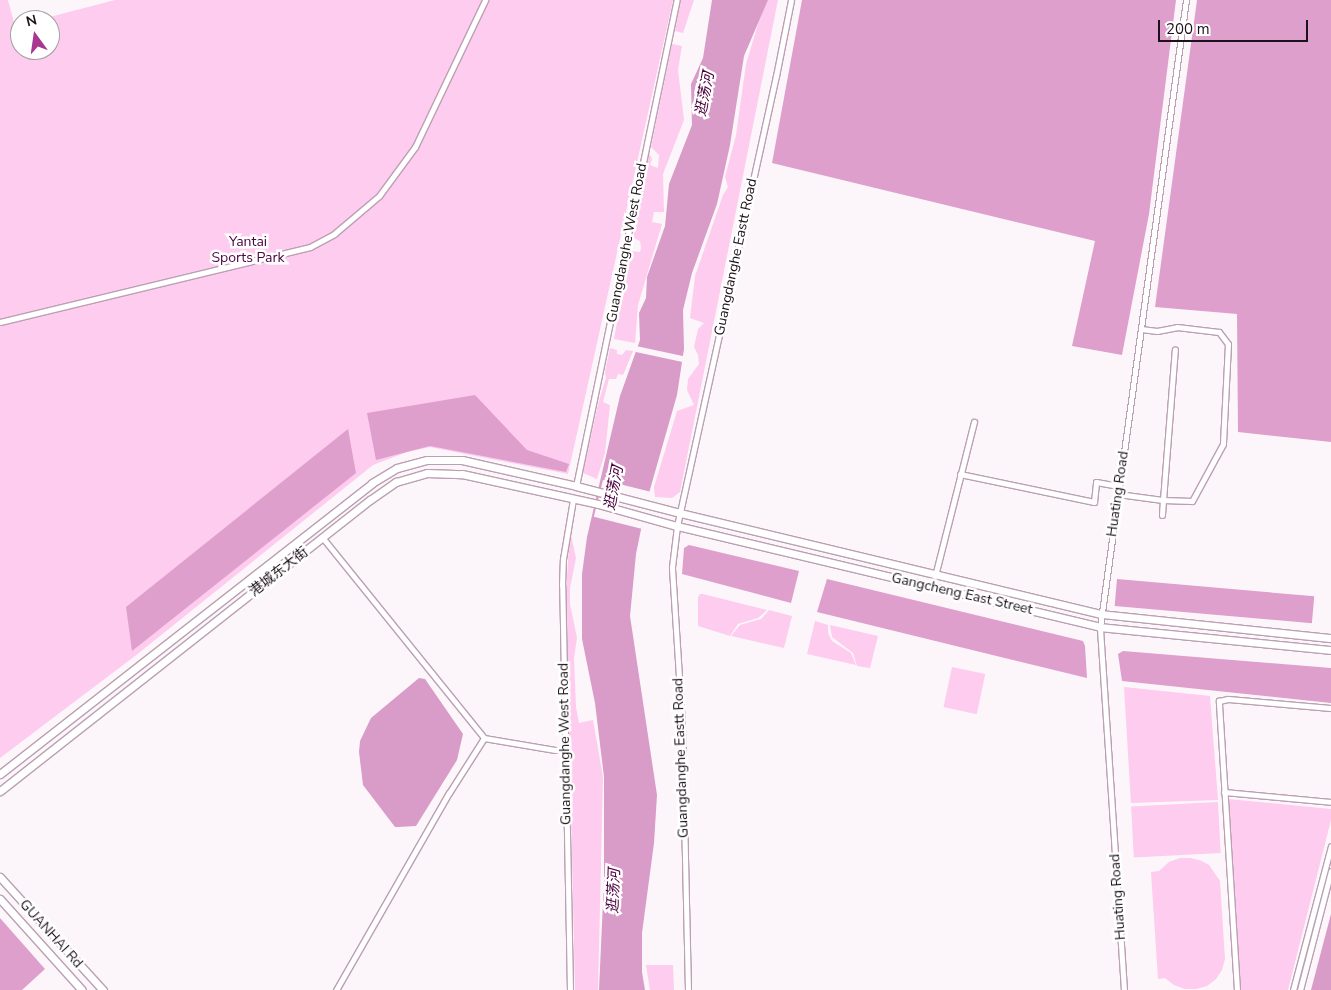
<!DOCTYPE html>
<html>
<head>
<meta charset="utf-8">
<style>
	body { margin:0 }
	#map { position:relative; width:1331px; height:990px; overflow:hidden; background:#fcf6fa; font-family:"Nunito Sans","Noto Sans SC",sans-serif }
	div>[style] { position:absolute }
	[style*='--x'] { left:calc(var(--x)*1px); top:calc(var(--y)*1px); width:calc(var(--w)*1px); rotate:calc(var(--a)*1deg) }
	.green>* { inset:0; background:#fdccee; transform-origin:0 0 }
	.forest>* { inset:0; background:#de9fcc; transform-origin:0 0 }
	.water>* { inset:0; background:#d99bc7 }
	.pier>* { inset:0; background:#fcf6fa; transform-origin:0 0 }
	.roads { filter:drop-shadow(1px 0 #bba0b2) drop-shadow(-1px 0 #bba0b2) drop-shadow(0 1px #bba0b2) drop-shadow(0 -1px #bba0b2) }
	.minor>* { height:5px; margin:-2.5px; padding:0 2.5px; transform-origin:2.5px; border-radius:2.5px; background:#fff }
	.major>* { height:7px; margin:-3.5px; padding:0 3.5px; transform-origin:3.5px; border-radius:3.5px; background:#fff }
	span { translate:-50% -50%; white-space:nowrap; text-align:center; line-height:1.15; -webkit-text-stroke:5px #fff; paint-order:stroke }
	.park-label { font-size:14px; color:#4d0240 }
	.street-label { font-size:14px; color:#1c1219 }
	.water-label { font-size:15px; color:#4d0240; font-style:italic }
	.north { position:absolute; left:10px; top:10px; width:50px; height:50px; box-sizing:border-box; background:#fff; border:1px solid #a4a0a3; border-radius:50%; rotate:346deg; font-size:14px; font-weight:700; line-height:20px; text-align:center; color:#1c1219 }
	.north::after { content:''; display:block; margin:auto; width:18px; height:22px; background:#a93690; clip-path:polygon(50% 0,100% 100%,50% 72%,0 100%) }
	.scale { position:absolute; left:1158px; top:20px; width:150px; height:22px; box-sizing:border-box; border:2px solid #1c1219; border-top:0; padding-left:6px; font-size:15px; line-height:18px; white-space:nowrap; color:#1c1219; -webkit-text-stroke:4px #fff; paint-order:stroke }
</style>
</head>
<body>
<div id="map">
	<div class="green">
		<i style="clip-path:polygon(0 0,8px 0,15px 26px,20px 25px,20px 50px,50px 50px,50px 20px,38px 20px,115px 0,673px 0,568px 474px,430px 447px,407px 452px,373px 465px,135px 656px,0 758px)"></i>
		<i style="clip-path:polygon(681px 0,694px 0,683px 33px,675px 31px)"></i>
		<i style="clip-path:polygon(767px 0,778px 0,680px 492px,672px 498px,655px 497px,654px 487px,677px 411px,694px 405px,687px 390px,688px 379px,699px 364px,698px 355px,694px 347px,698px 329px,704px 323px,690px 318px,695px 276px,723px 195px,728px 187px,725px 177px,736px 135px,746px 64px,759px 21px)"></i>
		<i style="clip-path:polygon(672px 44px,682px 46px,678px 70px,684px 120px,663px 174px,664px 212px,654px 212px,652px 222px,662px 224px,638px 305px,635px 343px,614px 339px,630px 251px,640px 252px,641px 248px,640px 241px,633px 238px,649px 153px,652px 159px,650px 165px,658px 168px,659px 155px,651px 147px)"></i>
		<i style="clip-path:polygon(610px 348px,617px 350px,617px 354px,622px 355px,626px 350px,633px 351px,623px 375px,618px 374px,616px 379px,609px 379px,603px 402px,610px 405px,605px 453px,597px 479px,583px 473px,598px 404px,606px 378px,605px 372px)"></i>
		<i style="clip-path:polygon(570px 531px,576px 558px,570px 588px,570px 604px,577px 638px,574px 658px,576px 707px,579px 723px,593px 720px,603px 777px,598px 990px,575px 990px,566px 593px)"></i>
		<i style="clip-path:polygon(700px 594px,703px 594px,767px 610px,758px 618px,738px 624px,730px 636px,698px 626px,698px 597px)"></i>
		<i style="clip-path:polygon(769px 610px,792px 616px,784px 648px,731px 636px,740px 625px,761px 619px)"></i>
		<i style="clip-path:polygon(815px 621px,828px 625px,828px 633px,832px 641px,851px 653px,856px 665px,807px 654px)"></i>
		<i style="clip-path:polygon(830px 625px,878px 636px,870px 668px,857px 666px,853px 653px,832px 637px)"></i>
		<i style="left:952px;top:667px;width:34px;height:41px;rotate:12deg"></i>
		<i style="clip-path:polygon(1124px 687px,1210px 696px,1218px 800px,1131px 803px)"></i>
		<i style="clip-path:polygon(1228px 799px,1331px 809px,1331px 820px,1288px 990px,1241px 990px)"></i>
		<i style="left:1218px;top:802px;width:51px;height:87px;rotate:87deg"></i>
		<i style="clip-path:polygon(1180px 858px,1191px 858px,1202px 861px,1209px 865px,1220px 881px,1225px 959px,1222px 970px,1216px 979px,1207px 986px,1196px 989px,1185px 989px,1174px 985px,1165px 978px,1158px 979px,1151px 872px,1159px 871px,1169px 862px)"></i>
		<i style="clip-path:polygon(646px 965px,673px 965px,674px 990px,650px 990px)"></i>
	</div>
	<div class="forest">
		<i style="clip-path:polygon(802px 0,1176px 0,1149px 214px,1122px 355px,1072px 346px,1095px 241px,772px 163px)"></i>
		<i style="clip-path:polygon(1197px 0,1331px 0,1331px 442px,1238px 432px,1237px 314px,1155px 307px)"></i>
		<i style="clip-path:polygon(475px 395px,527px 450px,569px 464px,566px 472px,430px 446px,376px 460px,367px 413px)"></i>
		<i style="clip-path:polygon(348px 429px,356px 473px,132px 651px,126px 607px)"></i>
		<i style="clip-path:polygon(689px 545px,799px 571px,791px 603px,682px 574px,684px 548px)"></i>
		<i style="clip-path:polygon(827px 579px,1083px 641px,1085px 646px,1087px 678px,817px 612px)"></i>
		<i style="left:1117px;top:579px;width:198px;height:27px;rotate:5deg"></i>
		<i style="clip-path:polygon(1123px 651px,1331px 668px,1331px 703px,1122px 681px,1118px 654px)"></i>
		<i style="clip-path:polygon(0 918px,45px 969px,22px 990px,0 990px)"></i>
	</div>
	<div class="water">
		<i style="clip-path:polygon(712px 0,768px 0,744px 56px,730px 145px,717px 204px,692px 273px,683px 310px,684px 349px,677px 395px,647px 500px,636px 554px,630px 616px,657px 795px,654px 843px,642px 933px,642px 972px,645px 990px,599px 990px,604px 880px,604px 777px,595px 703px,582px 639px,582px 574px,587px 537px,620px 396px,640px 340px,639px 313px,646px 298px,647px 277px,665px 226px,669px 184px,692px 125px,691px 84px,703px 58px)"></i>
		<i style="clip-path:polygon(419px 678px,425px 679px,463px 734px,457px 760px,416px 826px,398px 827px,395px 827px,363px 785px,359px 752px,360px 741px,371px 718px)"></i>
		<i style="clip-path:polygon(1331px 914px,1331px 990px,1311px 990px)"></i>
	</div>
	<div class="pier">
		<i style="left:636px;top:346px;width:50px;height:6px;rotate:12deg"></i>
		<i style="left:603px;top:480px;width:49px;height:38px;rotate:14deg"></i>
	</div>
	<div class="roads">
		<div class="minor">
			<i style="--x:0;--y:322;--w:319;--a:-13.6"></i>
			<i style="--x:310;--y:247;--w:27;--a:-28"></i>
			<i style="--x:334;--y:234;--w:59;--a:-40.2"></i>
			<i style="--x:379;--y:196;--w:61;--a:-53.7"></i>
			<i style="--x:415;--y:147;--w:163;--a:-64.5"></i>
			<i style="--x:1141;--y:329;--w:16;--a:7"></i>
			<i style="--x:1157;--y:331;--w:20;--a:-11"></i>
			<i style="--x:1177;--y:327;--w:42;--a:6.8"></i>
			<i style="--x:1219;--y:332;--w:15;--a:53"></i>
			<i style="--x:1228;--y:344;--w:100;--a:92.9"></i>
			<i style="--x:1223;--y:444;--w:65;--a:118.5"></i>
			<i style="--x:1192;--y:501;--w:29;--a:-178"></i>
			<i style="--x:1163;--y:500;--w:151;--a:-85.5"></i>
			<i style="--x:960;--y:474;--w:137;--a:11.8"></i>
			<i style="--x:1094;--y:502;--w:20;--a:-84"></i>
			<i style="--x:1096;--y:482;--w:23;--a:10"></i>
			<i style="--x:576;--y:486;--w:496;--a:-78.3"></i>
			<i style="--x:1118;--y:494;--w:45;--a:7.6"></i>
			<i style="--x:1163;--y:500;--w:15;--a:94"></i>
			<i style="--x:322;--y:537;--w:258;--a:51.1"></i>
			<i style="--x:935;--y:576;--w:159;--a:-75.8"></i>
			<i style="--x:1224;--y:792;--w:107;--a:5.3"></i>
			<i style="--x:336;--y:990;--w:227;--a:-60.2"></i>
			<i style="--x:449;--y:793;--w:65;--a:-57.5"></i>
			<i style="--x:484;--y:738;--w:72;--a:9.6"></i>
			<i style="--x:570;--y:990;--w:405;--a:-91.1"></i>
			<i style="--x:562;--y:585;--w:26;--a:-88"></i>
			<i style="--x:563;--y:559;--w:61;--a:-80.5"></i>
			<i style="--x:688;--y:990;--w:267;--a:-91.3"></i>
			<i style="--x:682;--y:723;--w:156;--a:-93.7"></i>
			<i style="--x:672;--y:567;--w:41;--a:-83"></i>
			<i style="--x:677;--y:526;--w:461;--a:-77.6"></i>
			<i style="--x:776;--y:76;--w:77;--a:-78.8"></i>
			<i style="--x:1124;--y:990;--w:364;--a:-93.8"></i>
			<i style="--x:1100;--y:627;--w:633;--a:-82.19"></i>
			<i style="--x:1237;--y:990;--w:290;--a:-93.6"></i>
			<i style="--x:1219;--y:701;--w:9;--a:-13"></i>
			<i style="--x:1228;--y:699;--w:103;--a:5"></i>
			<i style="--x:1293;--y:990;--w:149;--a:-75.2"></i>
			<i style="--x:1300;--y:990;--w:123;--a:-75.4"></i>
		</div>
		<div class="major">
			<i style="--x:0;--y:774;--w:472;--a:-38"></i>
			<i style="--x:372;--y:483;--w:29;--a:-31"></i>
			<i style="--x:397;--y:468;--w:31;--a:-15"></i>
			<i style="--x:427;--y:460;--w:35;--a:0"></i>
			<i style="--x:462;--y:460;--w:117;--a:12.8"></i>
			<i style="--x:576;--y:486;--w:107;--a:14.6"></i>
			<i style="--x:680;--y:513;--w:433;--a:13.5"></i>
			<i style="--x:1101;--y:614;--w:231;--a:6"></i>
			<i style="--x:0;--y:791;--w:471;--a:-38.2"></i>
			<i style="--x:370;--y:500;--w:32;--a:-35"></i>
			<i style="--x:396;--y:482;--w:32;--a:-16"></i>
			<i style="--x:427;--y:473;--w:35;--a:2"></i>
			<i style="--x:462;--y:474;--w:139;--a:12.4"></i>
			<i style="--x:598;--y:504;--w:82;--a:15.6"></i>
			<i style="--x:677;--y:526;--w:435;--a:13.4"></i>
			<i style="--x:1100;--y:627;--w:232;--a:5.7"></i>
			<i style="--x:0;--y:877;--w:153;--a:47.7"></i>
			<i style="--x:0;--y:899;--w:122;--a:48"></i>
		</div>
	</div>
	<div class="park-label">
		<span style="left:248px;top:250px">Yantai<br>Sports Park</span>
	</div>
	<div class="street-label">
		<span style="left:627px;top:243px;rotate:-79deg">Guangdanghe West Road</span>
		<span style="left:736px;top:257px;rotate:-78deg">Guangdanghe Eastt Road</span>
		<span style="left:1118px;top:494px;rotate:-82deg">Huating Road</span>
		<span style="left:279px;top:572px;rotate:-38deg">港城东大街</span>
		<span style="left:962px;top:594px;rotate:13deg">Gangcheng East Street</span>
		<span style="left:565px;top:744px;rotate:-91deg">Guangdanghe West Road</span>
		<span style="left:681px;top:758px;rotate:-92deg">Guangdanghe Eastt Road</span>
		<span style="left:1118px;top:897px;rotate:-94deg">Huating Road</span>
		<span style="left:51px;top:934px;rotate:48deg">GUANHAI Rd</span>
	</div>
	<div class="water-label">
		<span style="left:705px;top:94px;rotate:-79deg">逛荡河</span>
		<span style="left:614px;top:488px;rotate:-79deg">逛荡河</span>
		<span style="left:614px;top:891px;rotate:-88deg">逛荡河</span>
	</div>
	<div class="north">N</div>
	<div class="scale">200 m</div>
</div>
</body>
</html>
